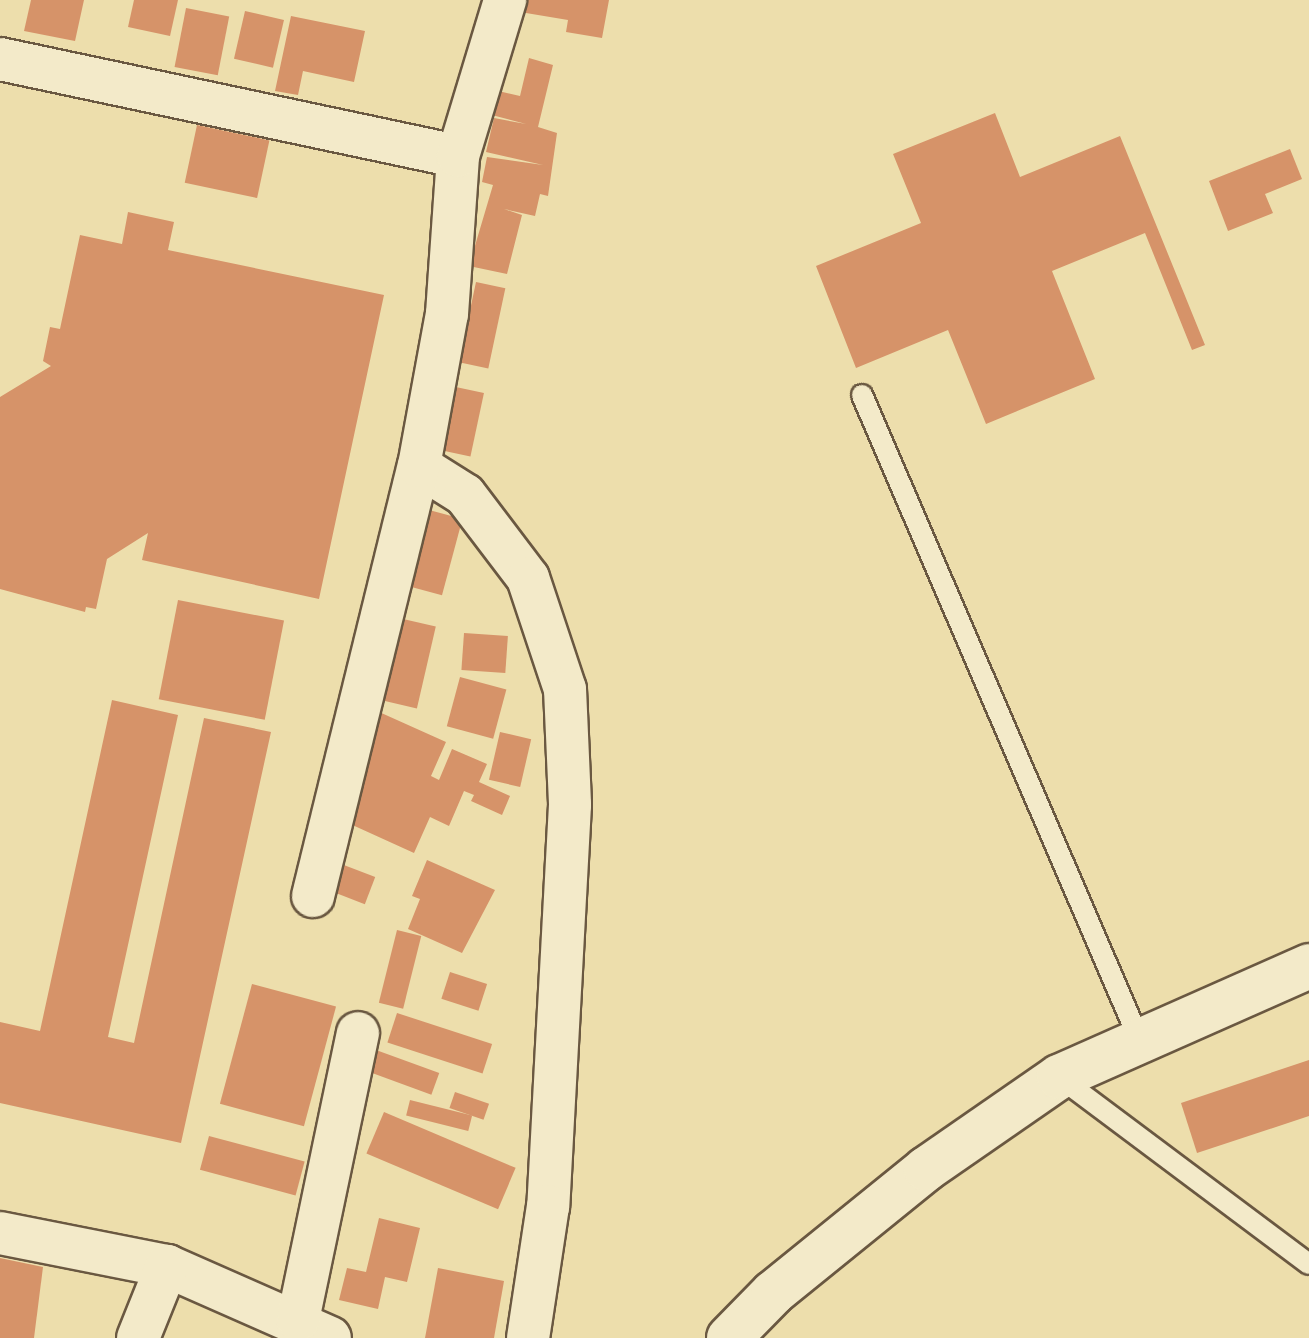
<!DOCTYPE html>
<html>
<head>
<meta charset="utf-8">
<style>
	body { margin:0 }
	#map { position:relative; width:1309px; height:1338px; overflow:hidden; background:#eddeac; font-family:"EB Garamond",serif }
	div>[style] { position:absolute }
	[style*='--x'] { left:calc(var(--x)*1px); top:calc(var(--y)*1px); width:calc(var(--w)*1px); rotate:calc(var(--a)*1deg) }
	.building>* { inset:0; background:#d69369; transform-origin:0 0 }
	.roads { filter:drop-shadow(2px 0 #6a5841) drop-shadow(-2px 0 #6a5841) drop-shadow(0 2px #6a5841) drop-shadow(0 -2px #6a5841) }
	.service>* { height:20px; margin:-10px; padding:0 10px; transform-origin:10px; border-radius:10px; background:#f3eac9 }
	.minor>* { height:42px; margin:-21px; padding:0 21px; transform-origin:21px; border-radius:21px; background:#f3eac9 }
	.secondary>* { height:44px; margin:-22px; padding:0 22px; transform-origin:22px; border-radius:22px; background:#f3eac9 }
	span { translate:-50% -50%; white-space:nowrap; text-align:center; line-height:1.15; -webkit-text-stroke:6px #f3eac9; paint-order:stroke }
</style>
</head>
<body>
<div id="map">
	<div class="building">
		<i style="clip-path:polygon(31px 0,84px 0,75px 41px,24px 31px)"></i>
		<i style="clip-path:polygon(134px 0,178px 0,170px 36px,128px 27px)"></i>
		<i style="clip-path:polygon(522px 0,609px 0,602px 38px,566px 32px,568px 20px,520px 12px)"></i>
		<i style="left:186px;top:8px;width:44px;height:60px;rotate:11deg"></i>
		<i style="left:245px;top:11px;width:40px;height:49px;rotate:13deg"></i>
		<i style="clip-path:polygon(291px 16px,365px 31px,354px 82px,303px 71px,298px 95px,275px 91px)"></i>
		<i style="clip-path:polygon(529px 58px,553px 65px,538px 127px,557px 133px,548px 196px,540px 194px,535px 216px,504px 209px,522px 215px,507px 274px,469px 266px,493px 185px,482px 182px,487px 157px,543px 165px,486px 152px,494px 118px,526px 124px,488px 114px,494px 90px,520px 96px)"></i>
		<i style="clip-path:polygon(995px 113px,1020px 177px,1120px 136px,1205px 345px,1192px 350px,1145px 233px,1052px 271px,1095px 379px,986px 424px,948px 330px,856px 368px,816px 266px,921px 223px,893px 154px)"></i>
		<i style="left:197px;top:125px;width:74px;height:59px;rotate:12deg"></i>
		<i style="clip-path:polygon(1290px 149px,1302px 179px,1265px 194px,1273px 213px,1228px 231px,1209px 181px)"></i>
		<i style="clip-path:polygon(128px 212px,174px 222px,168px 250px,384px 295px,319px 599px,142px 560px,148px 533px,107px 559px,96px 609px,86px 607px,85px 612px,0 589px,0 397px,51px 366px,43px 361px,50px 327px,60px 329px,80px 235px,122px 244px)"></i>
		<i style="left:476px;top:282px;width:30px;height:82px;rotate:12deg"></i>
		<i style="left:437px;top:383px;width:48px;height:65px;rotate:12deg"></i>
		<i style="left:418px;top:507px;width:46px;height:79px;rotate:15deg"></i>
		<i style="left:178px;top:600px;width:108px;height:101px;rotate:11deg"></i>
		<i style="left:390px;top:616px;width:47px;height:84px;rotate:13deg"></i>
		<i style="left:464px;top:633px;width:44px;height:37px;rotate:4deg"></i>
		<i style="left:460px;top:677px;width:48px;height:51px;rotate:15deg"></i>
		<i style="clip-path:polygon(112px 700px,178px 715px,108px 1037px,134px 1043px,204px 718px,271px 732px,181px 1143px,0 1103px,0 1022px,40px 1031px)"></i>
		<i style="clip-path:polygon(368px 707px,446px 742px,431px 776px,439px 780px,452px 749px,487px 764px,479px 782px,510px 796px,502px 815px,471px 801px,474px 795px,464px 791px,449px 826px,430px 817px,414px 853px,337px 818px)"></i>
		<i style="left:500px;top:732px;width:32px;height:49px;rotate:13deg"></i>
		<i style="clip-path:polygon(427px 860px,495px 890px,462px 953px,408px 929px,420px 899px,412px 896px)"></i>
		<i style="left:336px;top:862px;width:42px;height:29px;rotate:21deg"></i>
		<i style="left:397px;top:930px;width:25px;height:75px;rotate:14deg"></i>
		<i style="left:450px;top:972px;width:39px;height:28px;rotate:18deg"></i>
		<i style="left:252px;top:984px;width:87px;height:124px;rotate:15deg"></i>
		<i style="left:397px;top:1013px;width:100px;height:31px;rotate:18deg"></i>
		<i style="left:365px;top:1046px;width:79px;height:23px;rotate:20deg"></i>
		<i style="clip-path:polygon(1309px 1060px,1309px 1116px,1197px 1153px,1181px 1103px)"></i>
		<i style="left:455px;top:1092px;width:36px;height:17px;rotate:19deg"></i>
		<i style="left:410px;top:1100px;width:64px;height:16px;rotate:14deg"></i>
		<i style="left:384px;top:1112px;width:143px;height:45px;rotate:23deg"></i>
		<i style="left:209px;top:1136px;width:99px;height:35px;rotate:15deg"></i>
		<i style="clip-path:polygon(379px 1218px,420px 1228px,407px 1282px,385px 1277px,378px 1309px,339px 1300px,347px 1268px,366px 1272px)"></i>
		<i style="clip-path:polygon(0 1258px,43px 1267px,34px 1338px,0 1338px)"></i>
		<i style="clip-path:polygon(438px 1268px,504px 1281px,494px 1338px,425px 1338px)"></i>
	</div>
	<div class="roads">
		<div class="service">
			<i style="--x:862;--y:395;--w:709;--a:66.73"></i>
			<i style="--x:1059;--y:1077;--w:312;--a:36.8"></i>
		</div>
		<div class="minor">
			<i style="--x:0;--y:59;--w:468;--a:12"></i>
			<i style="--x:419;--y:466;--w:54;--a:32.2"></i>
			<i style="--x:465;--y:495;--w:104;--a:52.8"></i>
			<i style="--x:528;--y:578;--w:117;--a:71.6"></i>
			<i style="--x:565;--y:689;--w:116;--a:87.5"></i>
			<i style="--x:570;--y:805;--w:402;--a:93.1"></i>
			<i style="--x:548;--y:1206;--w:134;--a:98.6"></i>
			<i style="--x:313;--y:896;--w:443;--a:-76.2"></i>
			<i style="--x:419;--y:466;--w:155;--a:-79.6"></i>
			<i style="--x:447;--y:314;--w:158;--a:-86"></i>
			<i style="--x:458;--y:156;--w:163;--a:-73.2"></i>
			<i style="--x:0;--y:1233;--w:170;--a:11.2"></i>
			<i style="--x:167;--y:1266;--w:178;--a:23.8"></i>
			<i style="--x:298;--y:1320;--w:293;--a:-78.2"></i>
			<i style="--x:138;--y:1338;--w:78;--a:-68.1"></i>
		</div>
		<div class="secondary">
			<i style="--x:729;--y:1338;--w:63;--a:-45.6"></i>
			<i style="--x:773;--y:1293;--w:197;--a:-39"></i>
			<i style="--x:926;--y:1169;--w:162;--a:-34.7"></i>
			<i style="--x:1059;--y:1077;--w:274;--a:-23.9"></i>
		</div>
	</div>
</div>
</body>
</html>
